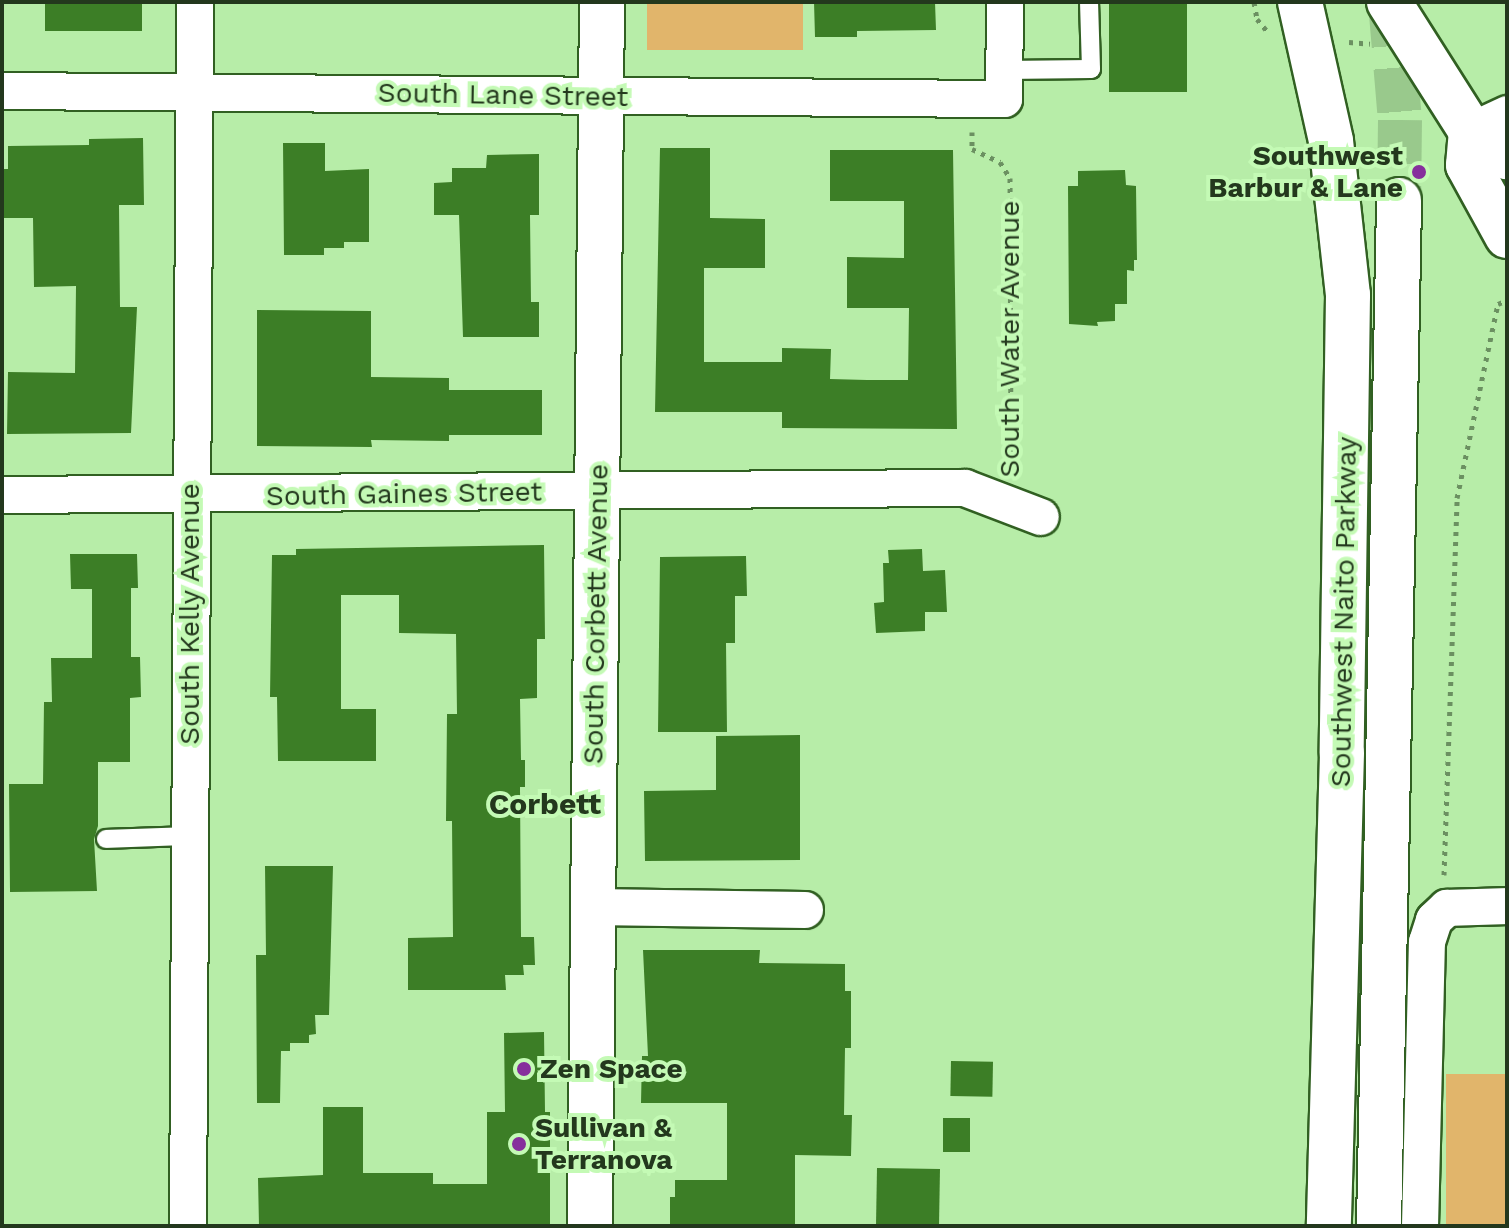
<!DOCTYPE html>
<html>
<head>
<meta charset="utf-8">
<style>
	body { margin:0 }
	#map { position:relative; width:1509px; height:1228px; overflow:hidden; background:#b7eda8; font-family:"Work Sans",sans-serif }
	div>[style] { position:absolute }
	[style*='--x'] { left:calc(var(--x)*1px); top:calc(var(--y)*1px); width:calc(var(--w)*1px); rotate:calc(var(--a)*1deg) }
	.green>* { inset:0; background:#e1b56b; transform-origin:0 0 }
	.building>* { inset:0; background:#3c7e26; transform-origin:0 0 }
	.primary-tunnel>* { height:44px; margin-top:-22px; transform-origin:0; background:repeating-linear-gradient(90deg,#99c98c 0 44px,transparent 0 66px) }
	.path>* { height:5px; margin-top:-2.5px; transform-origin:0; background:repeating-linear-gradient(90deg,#6b9061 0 4px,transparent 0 10px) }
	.roads { filter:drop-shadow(2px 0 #316022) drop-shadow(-2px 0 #316022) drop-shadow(0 2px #316022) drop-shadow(0 -2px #316022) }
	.lane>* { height:18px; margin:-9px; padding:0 9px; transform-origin:9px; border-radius:9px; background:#fff }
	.street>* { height:36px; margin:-18px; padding:0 18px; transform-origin:18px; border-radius:18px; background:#fff }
	.secondary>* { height:44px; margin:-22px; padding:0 22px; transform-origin:22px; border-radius:22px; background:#fff }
	.primary>* { height:44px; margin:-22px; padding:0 22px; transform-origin:22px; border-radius:22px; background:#fff }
	.dots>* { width:22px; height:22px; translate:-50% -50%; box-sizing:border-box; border:4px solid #c4fab5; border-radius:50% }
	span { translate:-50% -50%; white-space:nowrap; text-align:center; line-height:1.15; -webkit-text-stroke:8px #c4fab5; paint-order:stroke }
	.street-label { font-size:28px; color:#23381d }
	.poi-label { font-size:28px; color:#23381d; font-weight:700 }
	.right { translate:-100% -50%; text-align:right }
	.left { translate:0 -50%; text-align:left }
	.neighbourhood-label { font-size:30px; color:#23381d; font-weight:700 }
	.frame { position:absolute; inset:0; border:4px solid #23381d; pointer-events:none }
</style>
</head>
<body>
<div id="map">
	<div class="green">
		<i style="left:647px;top:2px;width:156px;height:48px"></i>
		<i style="left:1446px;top:1074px;width:61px;height:152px"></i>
	</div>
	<div class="building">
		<i style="left:45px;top:2px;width:97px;height:29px"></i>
		<i style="clip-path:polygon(814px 2px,935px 2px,936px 30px,857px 31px,857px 37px,815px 37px)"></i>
		<i style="left:1109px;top:2px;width:78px;height:90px"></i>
		<i style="clip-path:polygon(143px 138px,144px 205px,119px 205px,120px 307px,137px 307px,131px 433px,7px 434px,8px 372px,75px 373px,76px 286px,34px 287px,33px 218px,2px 218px,2px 169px,8px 169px,8px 146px,89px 145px,89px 139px)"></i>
		<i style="clip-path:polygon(283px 143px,325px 143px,325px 171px,369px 169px,369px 242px,344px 242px,344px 248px,324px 248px,324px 255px,284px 255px)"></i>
		<i style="clip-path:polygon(660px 148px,710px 148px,710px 218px,765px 219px,765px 268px,704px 268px,704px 362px,782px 362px,782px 348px,831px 349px,830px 379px,867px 380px,908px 380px,909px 308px,847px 308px,847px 257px,904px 258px,904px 201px,830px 201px,830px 150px,953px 150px,957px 429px,782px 428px,782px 412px,655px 412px)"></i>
		<i style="clip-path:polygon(539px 154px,539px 215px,530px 215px,531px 302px,539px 302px,539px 337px,463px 337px,459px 215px,434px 215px,434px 183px,452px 182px,452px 168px,486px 168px,487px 155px)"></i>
		<i style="clip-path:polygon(1125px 170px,1126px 185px,1136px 186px,1137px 260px,1134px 260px,1134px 271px,1127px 270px,1127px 304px,1115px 304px,1115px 321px,1097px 322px,1098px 326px,1069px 324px,1068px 186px,1078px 186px,1078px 171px)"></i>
		<i style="clip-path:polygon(257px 310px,371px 311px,371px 377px,449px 378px,449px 390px,542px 390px,542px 435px,449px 435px,449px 441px,371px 440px,372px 447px,257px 446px)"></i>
		<i style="clip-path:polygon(544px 545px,545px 639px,537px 639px,537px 698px,520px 699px,521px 760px,525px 760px,525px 787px,520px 787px,521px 937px,534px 937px,535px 965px,523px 965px,524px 975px,505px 975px,506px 990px,408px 990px,408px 938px,453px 937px,452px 821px,446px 821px,447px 714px,457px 714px,456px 634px,399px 633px,399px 595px,341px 595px,341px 709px,376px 709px,376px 761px,278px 761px,277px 697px,270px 697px,272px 555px,296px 555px,296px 549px)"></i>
		<i style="clip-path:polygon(922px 549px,923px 571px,945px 570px,947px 612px,925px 612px,925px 631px,876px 633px,874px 603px,884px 602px,883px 563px,889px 563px,888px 550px)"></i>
		<i style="clip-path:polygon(70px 554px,137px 554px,138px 588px,131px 588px,131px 657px,140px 657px,141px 697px,130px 698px,130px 762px,98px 762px,98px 826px,94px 839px,97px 891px,10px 892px,9px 784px,43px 784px,44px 702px,52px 702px,51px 658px,92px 658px,92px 589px,71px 589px)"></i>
		<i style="clip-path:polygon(746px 556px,747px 596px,735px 596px,735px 643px,726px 643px,727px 732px,658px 732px,660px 557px)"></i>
		<i style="clip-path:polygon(800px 735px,800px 860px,645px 861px,644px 791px,716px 790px,716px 736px)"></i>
		<i style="clip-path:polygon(265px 866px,333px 866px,329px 1015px,315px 1015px,316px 1034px,309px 1035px,309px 1043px,290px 1043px,290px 1051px,281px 1051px,280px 1103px,257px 1103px,256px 955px,266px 955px)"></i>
		<i style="clip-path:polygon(643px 950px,760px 950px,759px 963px,845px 964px,845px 991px,851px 991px,851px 1048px,845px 1048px,844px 1115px,852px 1115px,851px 1156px,795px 1155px,795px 1226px,670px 1226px,670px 1197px,675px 1197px,675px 1180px,727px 1180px,727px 1103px,641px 1103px,642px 1056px,648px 1056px)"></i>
		<i style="clip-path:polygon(544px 1032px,545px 1112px,550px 1112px,550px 1226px,259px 1226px,258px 1178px,323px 1175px,323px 1107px,363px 1107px,363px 1173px,433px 1173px,433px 1184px,487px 1184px,487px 1112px,505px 1112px,504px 1033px)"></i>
		<i style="left:951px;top:1061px;width:42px;height:35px;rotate:1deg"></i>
		<i style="left:943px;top:1118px;width:27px;height:34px"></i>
		<i style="left:877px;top:1168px;width:63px;height:58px;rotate:1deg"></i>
	</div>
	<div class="primary-tunnel">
		<i style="--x:1390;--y:2;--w:118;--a:85.2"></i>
		<i style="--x:1400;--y:120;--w:80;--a:90.7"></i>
	</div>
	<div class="path">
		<i style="--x:1254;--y:2;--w:17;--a:80"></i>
		<i style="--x:1257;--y:19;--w:17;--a:50"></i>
		<i style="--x:1349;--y:42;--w:21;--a:5"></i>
		<i style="--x:972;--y:132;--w:17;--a:90"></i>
		<i style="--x:972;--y:149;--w:31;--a:25"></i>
		<i style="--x:1000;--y:162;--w:19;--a:58"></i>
		<i style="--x:1010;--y:178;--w:291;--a:89.8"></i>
		<i style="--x:1444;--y:875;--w:377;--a:-88"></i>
		<i style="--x:1457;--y:498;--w:198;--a:-78.1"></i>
		<i style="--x:1498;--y:304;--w:10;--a:-24"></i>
	</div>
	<div class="roads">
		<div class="lane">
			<i style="--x:1004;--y:70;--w:87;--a:-0.7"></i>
			<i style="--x:1091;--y:69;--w:67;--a:-91.7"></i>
			<i style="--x:106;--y:839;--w:83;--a:-2.1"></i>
		</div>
		<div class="street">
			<i style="--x:2;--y:91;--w:1002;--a:0.46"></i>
			<i style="--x:1004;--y:99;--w:97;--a:-89.4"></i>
			<i style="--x:1471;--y:131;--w:40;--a:-25"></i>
			<i style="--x:2;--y:495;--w:963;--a:-0.42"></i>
			<i style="--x:965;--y:488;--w:81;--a:20.9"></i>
			<i style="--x:593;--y:907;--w:212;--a:0.8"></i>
			<i style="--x:188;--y:1226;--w:1224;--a:-89.67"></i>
			<i style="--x:1420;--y:1226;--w:284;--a:-88.6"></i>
			<i style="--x:1427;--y:942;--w:23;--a:-72"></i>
			<i style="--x:1434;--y:920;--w:18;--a:-43"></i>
			<i style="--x:1447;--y:908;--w:60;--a:-1.9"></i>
		</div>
		<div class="secondary">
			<i style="--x:590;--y:1226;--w:1224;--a:-89.44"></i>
		</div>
		<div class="primary">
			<i style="--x:1300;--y:2;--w:142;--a:77.4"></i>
			<i style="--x:1331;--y:141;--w:155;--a:83.7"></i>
			<i style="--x:1348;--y:295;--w:458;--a:90.8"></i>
			<i style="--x:1342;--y:753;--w:473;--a:91.6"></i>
			<i style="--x:1389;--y:2;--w:153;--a:57.6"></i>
			<i style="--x:1471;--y:131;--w:38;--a:30"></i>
			<i style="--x:1504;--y:150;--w:8;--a:67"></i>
			<i style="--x:1471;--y:131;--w:34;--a:95"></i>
			<i style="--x:1468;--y:165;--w:81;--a:61.2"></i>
			<i style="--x:1379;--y:1226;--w:1026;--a:-88.88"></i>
		</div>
	</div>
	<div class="dots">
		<i style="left:1419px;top:172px;background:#862f9c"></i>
		<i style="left:524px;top:1069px;background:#862f9c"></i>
		<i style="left:519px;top:1144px;background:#862f9c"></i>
	</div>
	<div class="street-label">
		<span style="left:503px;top:95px;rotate:1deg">South Lane Street</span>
		<span style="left:1010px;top:339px;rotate:-90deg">South Water Avenue</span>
		<span style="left:404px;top:494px;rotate:-1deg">South Gaines Street</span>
		<span style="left:1344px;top:612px;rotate:-89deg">Southwest Naito Parkway</span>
		<span style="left:190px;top:614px;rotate:-90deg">South Kelly Avenue</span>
		<span style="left:596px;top:614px;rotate:-89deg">South Corbett Avenue</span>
	</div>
	<div class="poi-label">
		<span class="right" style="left:1403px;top:172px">Southwest<br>Barbur &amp; Lane</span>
		<span class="left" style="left:540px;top:1069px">Zen Space</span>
		<span class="left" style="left:535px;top:1144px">Sullivan &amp;<br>Terranova</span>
	</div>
	<div class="neighbourhood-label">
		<span style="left:545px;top:804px">Corbett</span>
	</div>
	<div class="frame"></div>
</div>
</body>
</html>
